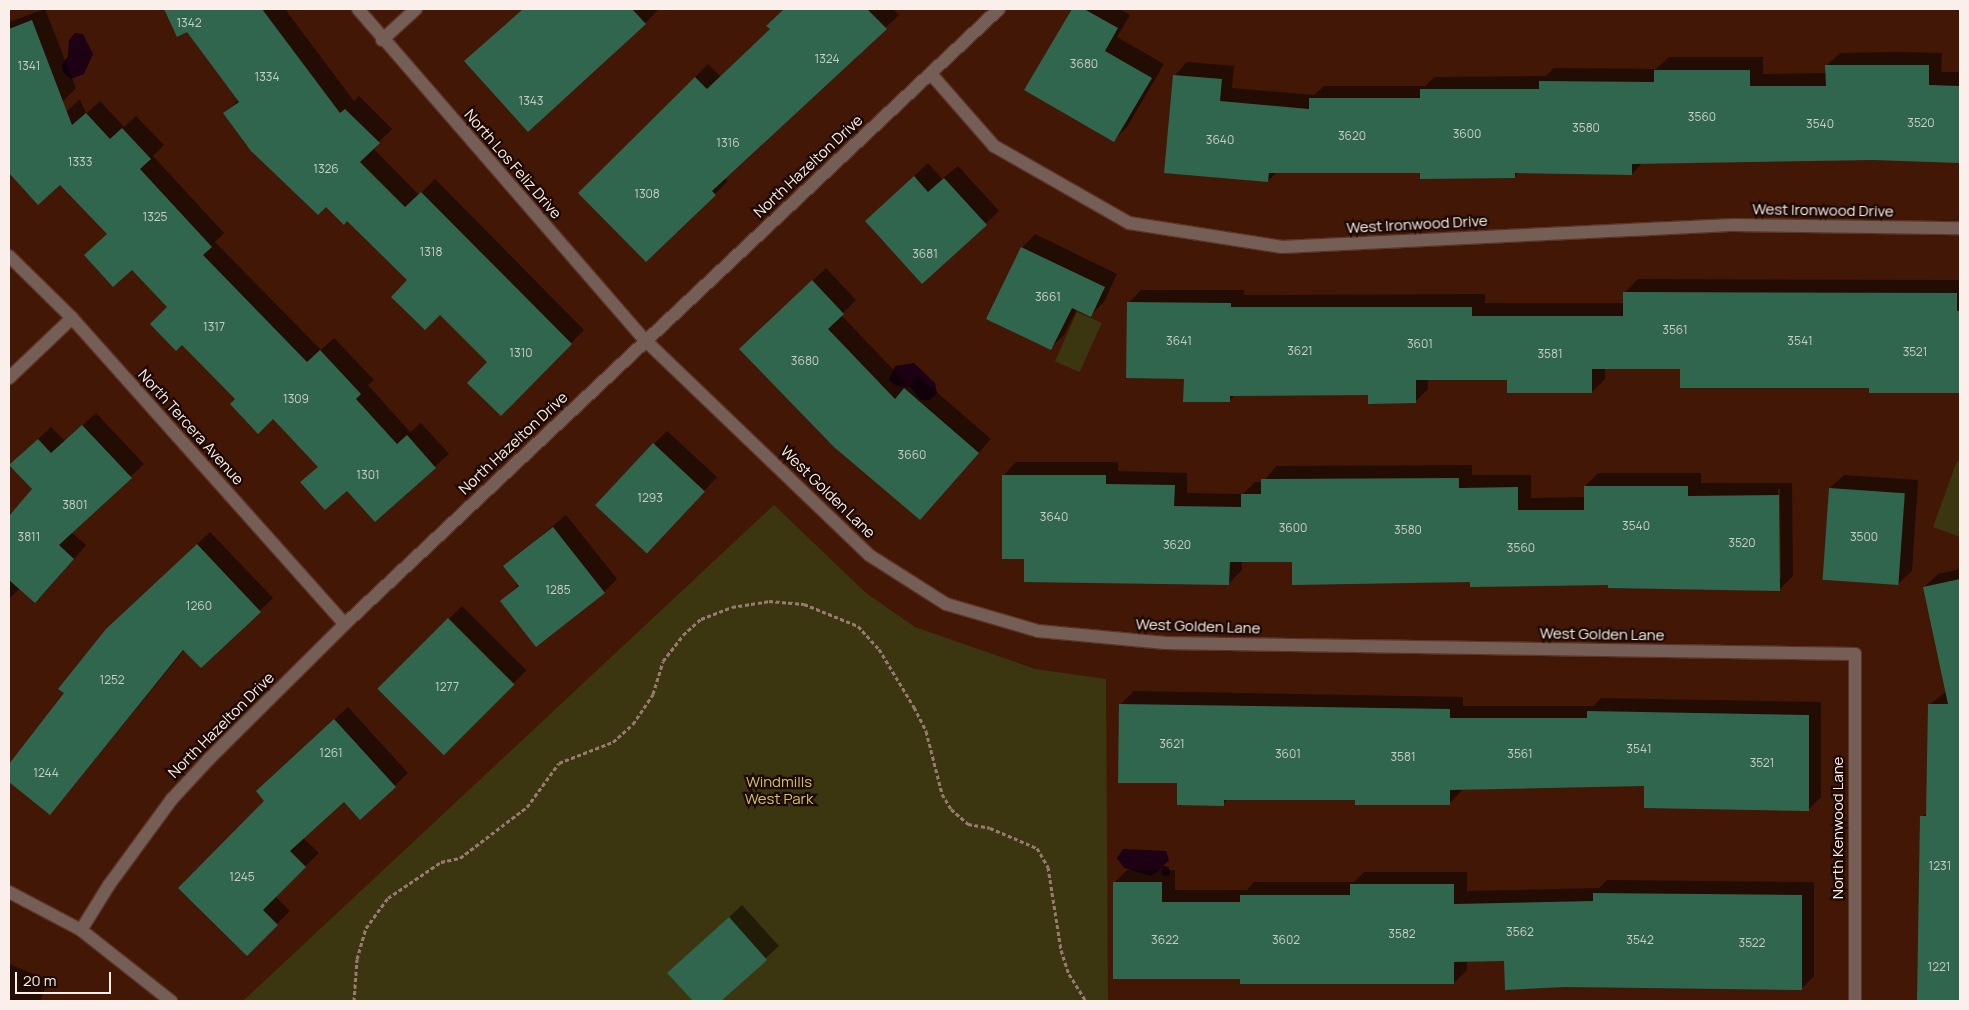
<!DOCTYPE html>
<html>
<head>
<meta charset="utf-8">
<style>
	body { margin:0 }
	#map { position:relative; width:1969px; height:1010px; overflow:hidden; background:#421706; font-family:Manrope,sans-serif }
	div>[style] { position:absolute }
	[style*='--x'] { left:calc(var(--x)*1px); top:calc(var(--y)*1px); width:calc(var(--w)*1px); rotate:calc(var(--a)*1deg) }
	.green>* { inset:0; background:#3c3610; transform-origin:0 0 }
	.water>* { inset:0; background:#1e0014 }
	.shadow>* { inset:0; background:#0007; transform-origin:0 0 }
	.building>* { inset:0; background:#30664d; transform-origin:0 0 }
	.path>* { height:3px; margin-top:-1.5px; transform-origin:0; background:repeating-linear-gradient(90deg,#977b70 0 4px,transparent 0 6.5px) }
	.roads { filter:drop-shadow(1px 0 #5c3526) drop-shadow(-1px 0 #5c3526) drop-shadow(0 1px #5c3526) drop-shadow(0 -1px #5c3526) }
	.minor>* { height:12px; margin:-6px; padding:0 6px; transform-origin:6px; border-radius:6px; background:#755e56 }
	span { translate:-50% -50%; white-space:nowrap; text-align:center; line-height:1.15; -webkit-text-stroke:4.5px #1c0904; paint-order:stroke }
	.number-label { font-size:12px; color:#c8cdc4 }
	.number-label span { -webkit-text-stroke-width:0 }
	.street-label { font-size:15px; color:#fbefeb }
	.park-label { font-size:15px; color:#d2c45d }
	.frame { position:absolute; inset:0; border:10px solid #fbefeb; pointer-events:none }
	.scale { position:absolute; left:15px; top:972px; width:96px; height:22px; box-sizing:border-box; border:2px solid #fbefeb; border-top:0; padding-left:6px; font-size:15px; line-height:18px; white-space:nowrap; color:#fbefeb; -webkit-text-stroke:4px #1c0904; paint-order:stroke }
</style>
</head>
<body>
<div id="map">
	<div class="green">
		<i style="left:1077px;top:312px;width:27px;height:54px;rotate:24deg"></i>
		<i style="clip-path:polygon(1957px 461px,1960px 461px,1960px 537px,1933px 527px)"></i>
		<i style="clip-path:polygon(774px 505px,866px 593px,915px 627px,1035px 669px,1106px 679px,1108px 1001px,243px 1001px)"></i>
	</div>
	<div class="water">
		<i style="clip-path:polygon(75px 33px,83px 34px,93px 54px,84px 74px,71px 79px,63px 72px,62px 65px,68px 56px,69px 40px)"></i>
		<i style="clip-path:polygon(914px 363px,935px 383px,937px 393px,930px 400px,921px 400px,910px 387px,897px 386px,889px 380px,895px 366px)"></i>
		<i style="clip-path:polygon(1123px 849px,1166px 851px,1169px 860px,1163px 866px,1169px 867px,1170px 875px,1163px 876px,1161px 869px,1151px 876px,1124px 868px,1117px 858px)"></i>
	</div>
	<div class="shadow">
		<i style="clip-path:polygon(45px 9px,76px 88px,63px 101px,9px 122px,9px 22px)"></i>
		<i style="clip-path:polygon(166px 9px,285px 9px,354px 101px,359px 96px,392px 129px,373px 148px,419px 195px,435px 179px,584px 330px,501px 414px,489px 362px,347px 220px,326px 205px,225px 113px,239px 99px,187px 30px,178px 35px)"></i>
		<i style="clip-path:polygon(523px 9px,657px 9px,658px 10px,645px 23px,479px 48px)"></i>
		<i style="clip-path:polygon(785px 9px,893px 9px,899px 15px,725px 178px,728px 181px,715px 194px,580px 193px,708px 64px,721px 77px,771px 29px,768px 26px)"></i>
		<i style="clip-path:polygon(1073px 9px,1120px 9px,1130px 15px,1117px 37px,1164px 64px,1127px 127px,1114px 140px,1026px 89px)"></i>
		<i style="clip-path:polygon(1896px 52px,1942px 53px,1941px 72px,1960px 72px,1960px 161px,1873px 159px,1643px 162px,1632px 174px,1519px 172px,1514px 177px,1421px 172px,1277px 172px,1268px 181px,1174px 76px,1187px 62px,1234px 66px,1232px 88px,1314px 95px,1324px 86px,1425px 86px,1434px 77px,1546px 76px,1554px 68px,1656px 69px,1669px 57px,1763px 57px,1763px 74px,1827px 73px,1826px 66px,1840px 53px)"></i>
		<i style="clip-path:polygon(80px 99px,86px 114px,100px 101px,124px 127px,136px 116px,164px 145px,153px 156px,224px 233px,215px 242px,321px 350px,334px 338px,374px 380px,368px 385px,410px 432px,421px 423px,449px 454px,375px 520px,347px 489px,302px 482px,319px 466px,169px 307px,108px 234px,60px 183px,38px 203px,9px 171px,9px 167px,20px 156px)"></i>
		<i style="clip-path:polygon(928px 163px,942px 179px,958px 166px,999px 211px,923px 282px,880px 208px)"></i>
		<i style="clip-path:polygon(1035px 234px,1117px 274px,1104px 302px,1091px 315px,1077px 309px,1064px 335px,1050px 348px,1022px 248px)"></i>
		<i style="clip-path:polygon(826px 268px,856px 300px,841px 315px,909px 386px,918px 376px,991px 439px,920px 519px,754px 336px)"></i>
		<i style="clip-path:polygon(1638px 279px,1960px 280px,1960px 392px,1870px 391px,1870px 387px,1682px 368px,1605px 368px,1605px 379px,1592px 392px,1508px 378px,1428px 379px,1428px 389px,1415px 402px,1369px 394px,1235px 395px,1230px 400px,1185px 378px,1128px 303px,1141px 290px,1244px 290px,1244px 295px,1485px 294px,1485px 303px,1625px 303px,1625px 292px)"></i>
		<i style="clip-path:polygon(96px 413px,144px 464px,71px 532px,86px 545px,48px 589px,35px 602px,20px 588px,9px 599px,9px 518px,34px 489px,24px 452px,51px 427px,65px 441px)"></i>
		<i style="clip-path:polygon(667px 431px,717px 477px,661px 538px,654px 444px)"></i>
		<i style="clip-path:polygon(evenodd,1016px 462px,1118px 462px,1118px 471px,1187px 473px,1187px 493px,1243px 494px,1255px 482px,1263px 482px,1276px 466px,1472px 465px,1472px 475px,1531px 475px,1531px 498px,1585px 497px,1585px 486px,1598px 473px,1701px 473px,1701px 483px,1792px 483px,1793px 576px,1780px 589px,1471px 580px,1294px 561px,1242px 561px,1242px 570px,1229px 583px,1025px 558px,1003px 476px,1016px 462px,1778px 489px,1780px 489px,1781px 578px,1779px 578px,1778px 489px)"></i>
		<i style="clip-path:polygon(1844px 475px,1918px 480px,1912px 571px,1898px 584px,1830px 488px)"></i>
		<i style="clip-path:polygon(566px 515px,617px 579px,604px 592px,502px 601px,519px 584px,505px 566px)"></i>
		<i style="clip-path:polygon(210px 532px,273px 598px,201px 667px,185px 649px,50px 814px,9px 781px,9px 766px,66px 693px,120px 616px)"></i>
		<i style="clip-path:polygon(1960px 569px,1960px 1001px,1918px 1001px,1922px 817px,1928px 811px,1930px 704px,1947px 691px,1924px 587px,1938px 574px)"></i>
		<i style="left:462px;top:606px;width:91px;height:117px;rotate:45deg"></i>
		<i style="clip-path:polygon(1134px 691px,1463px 697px,1463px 706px,1594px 706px,1601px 698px,1821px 702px,1821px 797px,1808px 810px,1646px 785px,1463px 789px,1450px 803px,1356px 798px,1229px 798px,1223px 804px,1178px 782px,1121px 704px)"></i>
		<i style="clip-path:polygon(348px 707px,408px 773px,361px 818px,344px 800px,303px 838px,319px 853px,275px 896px,290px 911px,247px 954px,270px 778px)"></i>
		<i style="clip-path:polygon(1127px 870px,1175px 870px,1175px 890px,1247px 890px,1254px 882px,1354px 882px,1364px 872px,1467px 872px,1467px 891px,1599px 888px,1607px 880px,1814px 882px,1814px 976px,1801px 989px,1506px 960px,1467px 961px,1467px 970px,1454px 983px,1241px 977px,1114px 883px)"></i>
		<i style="clip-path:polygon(742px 905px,779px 946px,719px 1001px,695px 1001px,669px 973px)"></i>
		<i style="clip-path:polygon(9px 964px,49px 980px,40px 1001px,9px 1001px)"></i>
	</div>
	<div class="building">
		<i style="clip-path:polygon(164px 9px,262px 9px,340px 113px,345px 109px,380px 143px,360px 162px,405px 207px,421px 192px,572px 344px,501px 416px,467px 383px,487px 362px,440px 315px,425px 330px,391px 297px,407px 280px,347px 221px,344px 225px,326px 207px,318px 215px,251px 151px,223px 113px,239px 102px,187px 32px,177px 37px)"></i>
		<i style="clip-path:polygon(523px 9px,632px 9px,646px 24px,528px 132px,464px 61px)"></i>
		<i style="clip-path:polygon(784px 9px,867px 9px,887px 29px,712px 191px,716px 195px,646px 262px,578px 193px,695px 77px,707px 89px,770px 29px,766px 26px)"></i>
		<i style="clip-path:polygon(1072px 9px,1084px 9px,1118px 28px,1105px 51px,1152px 78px,1114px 142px,1024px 90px)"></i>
		<i style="clip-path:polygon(32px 20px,72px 125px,86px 113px,110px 139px,122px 128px,151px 159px,140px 169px,212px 247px,203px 255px,307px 362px,320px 350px,361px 394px,356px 399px,397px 444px,407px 435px,436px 468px,375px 522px,347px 491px,325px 510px,300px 482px,318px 467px,273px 419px,258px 434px,230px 404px,235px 399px,182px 345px,176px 351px,150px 324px,167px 307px,132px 270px,113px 287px,84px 255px,107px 234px,60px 185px,38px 205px,9px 173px,9px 29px)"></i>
		<i style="clip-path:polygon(1825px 65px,1929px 65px,1929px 85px,1960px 86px,1960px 163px,1873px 160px,1632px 164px,1632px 175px,1515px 173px,1515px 178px,1420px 179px,1420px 173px,1269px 173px,1268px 182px,1164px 173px,1173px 75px,1222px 79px,1220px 101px,1309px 109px,1309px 98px,1420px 98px,1420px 89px,1539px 89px,1539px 81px,1654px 82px,1654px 70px,1750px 70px,1750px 86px,1826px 86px)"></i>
		<i style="clip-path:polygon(914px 176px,928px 192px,944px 178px,987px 225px,922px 284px,865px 221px)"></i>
		<i style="clip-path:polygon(1021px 247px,1105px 287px,1091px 317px,1072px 308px,1051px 350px,986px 319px)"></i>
		<i style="clip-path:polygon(812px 280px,844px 314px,828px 329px,895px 399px,904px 388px,979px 453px,920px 520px,834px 447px,739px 349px)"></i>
		<i style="clip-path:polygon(1623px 292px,1957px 293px,1957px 311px,1960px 311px,1960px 393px,1869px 393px,1869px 388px,1680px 388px,1680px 369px,1592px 369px,1592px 393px,1507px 393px,1507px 380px,1416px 380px,1416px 403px,1368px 404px,1368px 395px,1230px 396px,1230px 402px,1183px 402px,1184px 379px,1126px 378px,1127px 302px,1231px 303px,1231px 307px,1472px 307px,1472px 316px,1623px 316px)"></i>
		<i style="clip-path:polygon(82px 425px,132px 478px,59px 545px,74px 559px,35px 603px,9px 580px,9px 516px,32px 489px,9px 465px,38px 439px,51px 453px)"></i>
		<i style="left:653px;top:443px;width:71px;height:85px;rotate:43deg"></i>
		<i style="clip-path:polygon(1002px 475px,1106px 475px,1106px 484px,1175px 485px,1174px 506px,1241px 507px,1241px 494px,1261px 494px,1261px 479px,1459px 478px,1459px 488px,1518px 487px,1518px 510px,1584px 510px,1584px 486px,1688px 486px,1688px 496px,1779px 495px,1780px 591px,1608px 588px,1608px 585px,1470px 587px,1470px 582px,1292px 585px,1292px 562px,1230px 562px,1229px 585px,1024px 582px,1024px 559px,1002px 559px)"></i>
		<i style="left:1829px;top:488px;width:76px;height:92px;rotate:4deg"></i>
		<i style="clip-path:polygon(553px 527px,605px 593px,536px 647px,500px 601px,519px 586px,503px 566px)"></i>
		<i style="clip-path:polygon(197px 544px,261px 612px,201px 668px,183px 650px,50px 815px,9px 782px,9px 764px,64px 693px,58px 689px,106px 629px)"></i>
		<i style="clip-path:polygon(1960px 579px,1960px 1001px,1917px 1001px,1920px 816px,1926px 816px,1928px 704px,1948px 704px,1923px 587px)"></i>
		<i style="left:448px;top:618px;width:94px;height:100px;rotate:45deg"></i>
		<i style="clip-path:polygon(1119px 704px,1450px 709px,1450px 718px,1587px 718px,1587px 711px,1809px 715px,1809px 811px,1644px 808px,1644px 786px,1450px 790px,1450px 805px,1355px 805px,1355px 800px,1224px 800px,1224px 806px,1177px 805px,1177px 783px,1118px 783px)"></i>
		<i style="clip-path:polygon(334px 719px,396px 787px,360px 820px,344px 802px,290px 851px,306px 867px,263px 910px,278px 925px,247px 956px,178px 888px,264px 801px,256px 791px)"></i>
		<i style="clip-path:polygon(1113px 882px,1162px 882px,1162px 902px,1240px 902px,1240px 895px,1350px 895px,1350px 884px,1454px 884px,1454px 904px,1593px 901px,1593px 893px,1802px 895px,1802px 990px,1565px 987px,1505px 990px,1504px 961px,1454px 962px,1454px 984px,1240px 984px,1240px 979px,1113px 979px)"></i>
		<i style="clip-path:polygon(729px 917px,767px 960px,721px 1001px,693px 1001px,667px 973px)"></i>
	</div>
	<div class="path">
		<i style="--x:354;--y:1001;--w:42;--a:-85.9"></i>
		<i style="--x:357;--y:959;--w:32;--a:-74"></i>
		<i style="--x:366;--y:928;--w:37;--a:-54"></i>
		<i style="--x:388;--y:898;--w:64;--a:-34.2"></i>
		<i style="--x:441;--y:862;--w:19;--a:-12"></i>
		<i style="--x:460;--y:858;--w:84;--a:-37.3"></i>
		<i style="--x:527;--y:807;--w:54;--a:-54"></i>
		<i style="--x:559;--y:763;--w:58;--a:-21.3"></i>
		<i style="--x:613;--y:742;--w:27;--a:-42"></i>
		<i style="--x:633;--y:724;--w:36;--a:-56"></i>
		<i style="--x:653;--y:694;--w:34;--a:-73"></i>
		<i style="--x:663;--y:661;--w:33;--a:-52"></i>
		<i style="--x:683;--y:635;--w:24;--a:-42"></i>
		<i style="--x:701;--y:619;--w:33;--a:-21"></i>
		<i style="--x:732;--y:607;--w:37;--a:-9"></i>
		<i style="--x:769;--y:601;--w:35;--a:5"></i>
		<i style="--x:804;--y:604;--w:58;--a:22.2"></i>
		<i style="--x:858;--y:626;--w:31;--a:48"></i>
		<i style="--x:879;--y:649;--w:68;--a:58.9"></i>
		<i style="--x:914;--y:707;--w:27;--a:63"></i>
		<i style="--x:926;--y:731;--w:65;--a:75.7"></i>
		<i style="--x:942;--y:794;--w:17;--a:59"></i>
		<i style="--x:951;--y:809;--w:23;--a:41"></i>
		<i style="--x:968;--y:824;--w:22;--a:10"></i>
		<i style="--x:990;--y:828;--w:51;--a:23.1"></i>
		<i style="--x:1037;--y:848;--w:22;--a:60"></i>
		<i style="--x:1048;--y:867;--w:84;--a:81.1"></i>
		<i style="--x:1061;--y:950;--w:25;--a:72"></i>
		<i style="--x:1069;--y:974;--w:32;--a:58"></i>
	</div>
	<div class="roads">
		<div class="minor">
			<i style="--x:358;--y:9;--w:438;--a:49.1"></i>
			<i style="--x:645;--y:340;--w:310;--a:43.8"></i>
			<i style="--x:869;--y:555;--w:91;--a:32.5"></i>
			<i style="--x:946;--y:604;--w:96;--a:16.4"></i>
			<i style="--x:1038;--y:631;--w:128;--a:5.4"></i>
			<i style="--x:1165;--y:643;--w:690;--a:0.91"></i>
			<i style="--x:1855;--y:654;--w:347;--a:90"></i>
			<i style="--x:382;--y:40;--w:46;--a:-42.4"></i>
			<i style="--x:931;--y:74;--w:96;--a:48.8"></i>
			<i style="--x:994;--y:146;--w:155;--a:29.7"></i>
			<i style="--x:1129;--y:223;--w:155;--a:8.9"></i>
			<i style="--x:1282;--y:247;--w:453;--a:-2.8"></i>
			<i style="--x:1734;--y:225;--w:226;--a:0.8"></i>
			<i style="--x:9;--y:256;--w:88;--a:44.5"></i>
			<i style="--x:72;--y:318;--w:410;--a:48.3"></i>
			<i style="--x:9;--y:378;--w:87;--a:-43.6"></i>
			<i style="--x:9;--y:892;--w:81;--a:27.8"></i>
			<i style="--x:81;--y:930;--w:115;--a:38.3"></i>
			<i style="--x:81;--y:930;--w:53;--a:-58.1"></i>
			<i style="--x:109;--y:885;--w:107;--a:-53.8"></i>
			<i style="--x:172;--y:799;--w:54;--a:-47.2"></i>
			<i style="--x:209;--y:759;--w:192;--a:-44.8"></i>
			<i style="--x:345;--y:624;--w:898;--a:-43.24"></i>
		</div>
	</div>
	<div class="number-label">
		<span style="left:189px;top:23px">1342</span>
		<span style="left:827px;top:59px">1324</span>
		<span style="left:1084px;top:64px">3680</span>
		<span style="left:29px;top:66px">1341</span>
		<span style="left:267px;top:77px">1334</span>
		<span style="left:531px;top:101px">1343</span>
		<span style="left:1702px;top:117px">3560</span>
		<span style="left:1921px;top:123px">3520</span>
		<span style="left:1820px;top:124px">3540</span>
		<span style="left:1586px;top:128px">3580</span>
		<span style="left:1467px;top:134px">3600</span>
		<span style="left:1352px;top:136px">3620</span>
		<span style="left:1220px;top:140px">3640</span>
		<span style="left:728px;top:143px">1316</span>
		<span style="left:80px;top:162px">1333</span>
		<span style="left:326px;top:169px">1326</span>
		<span style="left:647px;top:194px">1308</span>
		<span style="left:155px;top:217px">1325</span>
		<span style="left:431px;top:252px">1318</span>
		<span style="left:925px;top:254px">3681</span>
		<span style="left:1048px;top:297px">3661</span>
		<span style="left:214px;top:327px">1317</span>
		<span style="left:1675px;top:330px">3561</span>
		<span style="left:1179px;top:341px">3641</span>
		<span style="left:1800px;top:341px">3541</span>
		<span style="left:1420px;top:344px">3601</span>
		<span style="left:1300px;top:351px">3621</span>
		<span style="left:1915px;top:352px">3521</span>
		<span style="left:521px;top:353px">1310</span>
		<span style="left:1550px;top:354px">3581</span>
		<span style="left:805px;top:361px">3680</span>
		<span style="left:296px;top:399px">1309</span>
		<span style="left:912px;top:455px">3660</span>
		<span style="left:368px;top:475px">1301</span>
		<span style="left:650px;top:498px">1293</span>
		<span style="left:75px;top:505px">3801</span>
		<span style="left:1054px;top:517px">3640</span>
		<span style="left:1636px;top:526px">3540</span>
		<span style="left:1293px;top:528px">3600</span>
		<span style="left:1408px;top:530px">3580</span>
		<span style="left:29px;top:537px">3811</span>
		<span style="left:1864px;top:537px">3500</span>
		<span style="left:1742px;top:543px">3520</span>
		<span style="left:1177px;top:545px">3620</span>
		<span style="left:1521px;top:548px">3560</span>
		<span style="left:558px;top:590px">1285</span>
		<span style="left:199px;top:606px">1260</span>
		<span style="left:112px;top:680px">1252</span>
		<span style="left:447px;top:687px">1277</span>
		<span style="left:1172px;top:744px">3621</span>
		<span style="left:1639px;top:749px">3541</span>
		<span style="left:331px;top:753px">1261</span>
		<span style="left:1288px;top:754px">3601</span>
		<span style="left:1520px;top:754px">3561</span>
		<span style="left:1403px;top:757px">3581</span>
		<span style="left:1762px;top:763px">3521</span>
		<span style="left:46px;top:773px">1244</span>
		<span style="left:1940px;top:866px">1231</span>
		<span style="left:242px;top:877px">1245</span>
		<span style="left:1520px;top:932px">3562</span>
		<span style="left:1402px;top:934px">3582</span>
		<span style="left:1165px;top:940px">3622</span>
		<span style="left:1286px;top:940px">3602</span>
		<span style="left:1640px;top:940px">3542</span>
		<span style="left:1752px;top:943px">3522</span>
		<span style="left:1939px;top:967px">1221</span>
	</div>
	<div class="street-label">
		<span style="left:513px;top:164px;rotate:49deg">North Los Feliz Drive</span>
		<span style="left:808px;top:166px;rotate:-43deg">North Hazelton Drive</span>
		<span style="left:1823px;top:210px;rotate:1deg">West Ironwood Drive</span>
		<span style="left:1417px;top:224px;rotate:-3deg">West Ironwood Drive</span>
		<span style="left:191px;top:427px;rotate:48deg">North Tercera Avenue</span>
		<span style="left:513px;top:443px;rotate:-43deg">North Hazelton Drive</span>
		<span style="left:828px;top:492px;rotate:44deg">West Golden Lane</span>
		<span style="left:1198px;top:626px;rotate:2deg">West Golden Lane</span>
		<span style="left:1602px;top:634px;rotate:1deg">West Golden Lane</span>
		<span style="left:221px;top:725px;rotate:-45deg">North Hazelton Drive</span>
		<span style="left:1838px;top:828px;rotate:-90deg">North Kenwood Lane</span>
	</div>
	<div class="park-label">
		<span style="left:779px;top:790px">Windmills<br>West Park</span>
	</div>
	<div class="frame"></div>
	<div class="scale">20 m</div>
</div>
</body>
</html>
